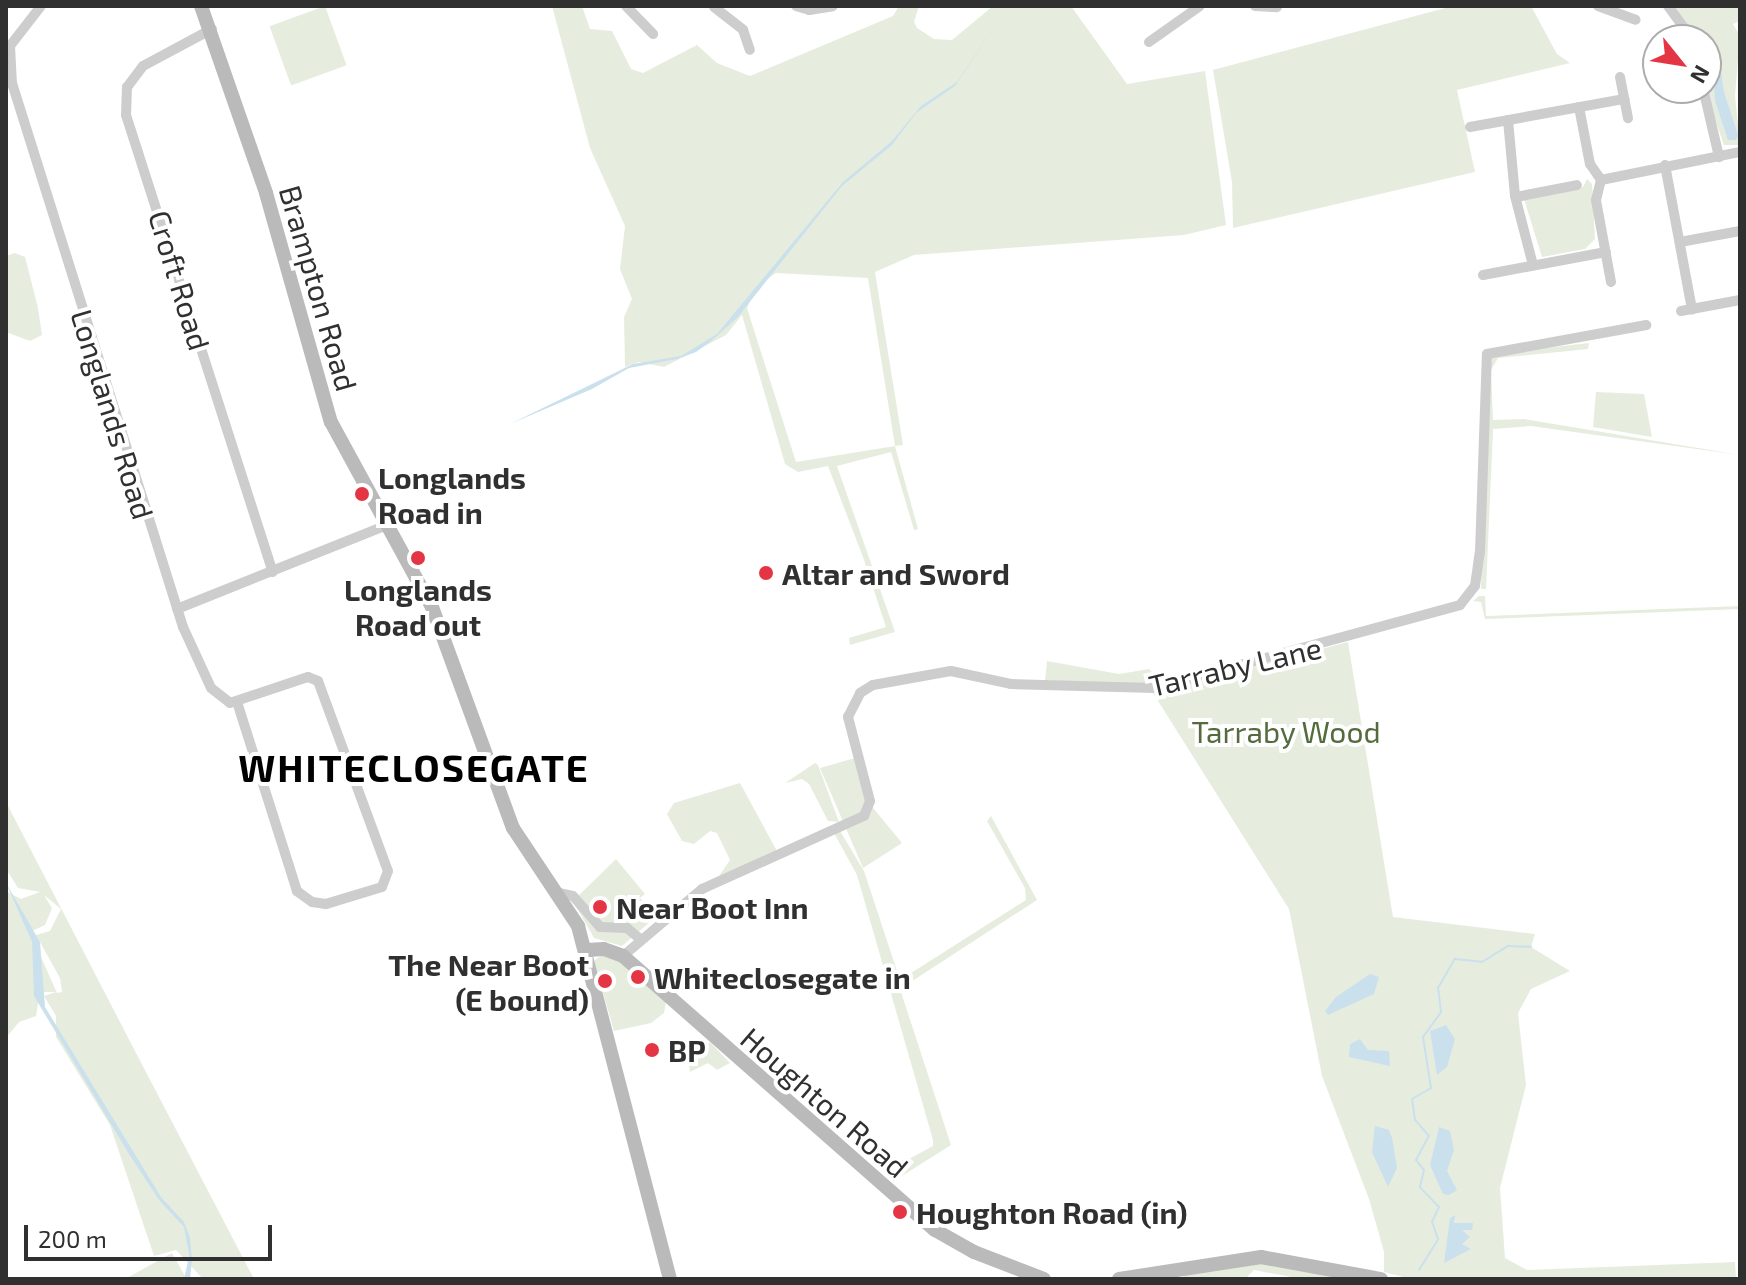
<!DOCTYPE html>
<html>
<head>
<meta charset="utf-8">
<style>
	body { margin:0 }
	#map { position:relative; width:1746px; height:1285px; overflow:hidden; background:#fff; font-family:"Exo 2",sans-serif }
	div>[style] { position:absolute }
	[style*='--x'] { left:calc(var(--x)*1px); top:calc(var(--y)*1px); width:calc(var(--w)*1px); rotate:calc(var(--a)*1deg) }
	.green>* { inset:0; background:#e6edde; transform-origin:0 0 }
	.water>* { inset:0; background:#cae0ec }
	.stream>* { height:2px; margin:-1px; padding:0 1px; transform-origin:1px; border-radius:1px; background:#cae0ec }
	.street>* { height:10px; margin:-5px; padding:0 5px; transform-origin:5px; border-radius:5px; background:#cdcdcd }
	.secondary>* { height:14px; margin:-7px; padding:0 7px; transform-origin:7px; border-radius:7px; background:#bababa }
	.dots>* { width:22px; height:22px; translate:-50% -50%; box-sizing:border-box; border:4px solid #fff; border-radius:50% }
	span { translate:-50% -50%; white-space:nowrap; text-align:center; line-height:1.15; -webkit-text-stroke:8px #fff; paint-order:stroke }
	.street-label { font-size:30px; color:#303030 }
	.poi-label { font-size:30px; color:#303030; font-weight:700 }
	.left { translate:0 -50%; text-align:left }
	.right { translate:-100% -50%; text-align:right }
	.park-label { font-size:30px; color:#536b3d }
	.district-label { font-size:38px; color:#000; font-weight:700; letter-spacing:2px }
	.frame { position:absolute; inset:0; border:8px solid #303030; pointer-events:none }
	.north { position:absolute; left:1642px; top:24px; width:80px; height:80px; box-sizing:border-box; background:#fff; border:2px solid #acacac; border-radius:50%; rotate:120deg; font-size:22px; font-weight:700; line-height:32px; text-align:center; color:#303030 }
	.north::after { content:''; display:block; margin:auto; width:28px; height:36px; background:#e43544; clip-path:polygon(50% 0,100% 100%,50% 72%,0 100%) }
	.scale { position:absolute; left:24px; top:1225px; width:248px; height:36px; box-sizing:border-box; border:4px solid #303030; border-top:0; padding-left:10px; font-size:24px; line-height:28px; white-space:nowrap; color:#303030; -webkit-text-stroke:6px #fff; paint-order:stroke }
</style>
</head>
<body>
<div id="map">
	<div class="green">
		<i style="left:325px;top:6px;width:63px;height:59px;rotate:70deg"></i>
		<i style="clip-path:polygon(evenodd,552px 6px,582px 6px,590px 29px,612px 31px,631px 69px,643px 73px,697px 45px,717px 63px,750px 76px,893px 16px,899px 6px,919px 6px,914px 22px,917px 28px,934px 39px,952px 40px,993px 6px,1071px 6px,1127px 84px,1205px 71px,1226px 225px,1184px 235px,914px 255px,875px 272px,903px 445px,895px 446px,918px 529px,914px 530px,891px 452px,837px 466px,895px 632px,850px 645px,849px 638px,886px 627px,863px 557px,828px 466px,798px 472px,785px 464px,742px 315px,726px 335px,664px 367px,639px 362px,625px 367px,624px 317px,632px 299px,620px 269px,625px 226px,590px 148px,552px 6px,776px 273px,868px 278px,895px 446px,796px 462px,747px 308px,757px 286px,776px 273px)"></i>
		<i style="clip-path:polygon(1453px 6px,1531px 6px,1557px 54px,1570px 63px,1457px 90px,1475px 172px,1233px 228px,1232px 182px,1213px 70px)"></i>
		<i style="clip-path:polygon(1674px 6px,1740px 6px,1740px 21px,1733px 24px,1740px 36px,1735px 96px,1740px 145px,1724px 145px,1711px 108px,1706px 40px,1698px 40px)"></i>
		<i style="clip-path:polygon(1587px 179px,1592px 184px,1595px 239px,1585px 249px,1542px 257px,1524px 199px,1583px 187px)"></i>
		<i style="clip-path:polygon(15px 253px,25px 257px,38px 308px,42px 335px,30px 341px,6px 332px,6px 256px)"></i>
		<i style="clip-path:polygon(1589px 343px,1588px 349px,1498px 358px,1491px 370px,1493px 420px,1524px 419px,1740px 455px,1531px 426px,1493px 429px,1486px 589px,1481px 589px,1487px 361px,1495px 354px)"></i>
		<i style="clip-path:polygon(1596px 392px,1644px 394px,1652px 437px,1593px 427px)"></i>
		<i style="clip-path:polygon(1479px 596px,1485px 596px,1486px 616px,1740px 606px,1740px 609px,1485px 619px,1481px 602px,1473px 601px)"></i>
		<i style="clip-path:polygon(1348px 642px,1393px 917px,1535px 934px,1531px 947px,1570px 971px,1531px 989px,1518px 1013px,1526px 1085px,1500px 1188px,1505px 1258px,1527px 1270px,1735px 1262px,1736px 1279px,1411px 1279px,1384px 1272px,1384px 1252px,1369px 1199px,1322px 1076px,1289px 909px,1153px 693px)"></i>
		<i style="clip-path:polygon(1047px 661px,1119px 674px,1149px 669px,1162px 682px,1139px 686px,1045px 680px)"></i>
		<i style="clip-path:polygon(855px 758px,869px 803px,902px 843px,863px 868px,820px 768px)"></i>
		<i style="clip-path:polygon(815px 763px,818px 765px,839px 822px,828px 821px,809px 784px,802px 779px,785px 783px)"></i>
		<i style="clip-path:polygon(740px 783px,778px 853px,719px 876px,730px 860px,717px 833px,710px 831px,694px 844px,682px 841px,667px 814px,674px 803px)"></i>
		<i style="clip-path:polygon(evenodd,6px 802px,135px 1051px,254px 1279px,203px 1279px,176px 1250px,154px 1256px,110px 1125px,56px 1037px,56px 1016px,44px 996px,56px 992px,40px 992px,36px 1016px,19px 1022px,6px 1038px,6px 891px,21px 899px,40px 892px,18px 888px,6px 869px,6px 802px,44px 895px,61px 909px,50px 931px,36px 935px,60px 978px,62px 992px,57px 993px,30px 932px,45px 925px,52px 908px,44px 895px)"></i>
		<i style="clip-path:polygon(991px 816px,1037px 900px,900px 989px,951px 1145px,894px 1181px,883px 1173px,933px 1146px,933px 1140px,857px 875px,834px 833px,840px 831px,864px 871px,900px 980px,1026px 900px,1025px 888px,987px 821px)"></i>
		<i style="clip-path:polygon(616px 859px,645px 894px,640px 898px,645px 904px,650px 901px,658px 915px,622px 946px,594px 938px,573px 901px)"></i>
		<i style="clip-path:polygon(603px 954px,620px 960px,666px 1000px,664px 1013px,651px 1023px,614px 1031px,594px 961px)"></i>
		<i style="clip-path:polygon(710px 1042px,730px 1063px,717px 1070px,708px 1063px,690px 1072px,689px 1066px)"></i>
		<i style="clip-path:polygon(172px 1253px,185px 1276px,181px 1279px,125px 1279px)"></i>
		<i style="clip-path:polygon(1268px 1262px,1351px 1279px,1302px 1279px,1254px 1270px,1245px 1279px,1182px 1279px,1187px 1271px)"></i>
	</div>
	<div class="water">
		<i style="clip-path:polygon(1008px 6px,955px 86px,916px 113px,892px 145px,842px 186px,737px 318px,710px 342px,696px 352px,677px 359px,629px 368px,592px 389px,510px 424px,633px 364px,681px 356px,717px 334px,843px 182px,892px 141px,921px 106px,957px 82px)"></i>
		<i style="clip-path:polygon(1717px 45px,1724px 92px,1738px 135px,1736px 140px,1728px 140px,1715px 101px,1712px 49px)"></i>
		<i style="clip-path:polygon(6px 883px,40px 942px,45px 1007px,161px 1197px,184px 1222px,190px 1238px,192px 1260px,190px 1279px,185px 1279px,190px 1259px,184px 1227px,159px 1200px,129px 1154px,34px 996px,32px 942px)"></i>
		<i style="clip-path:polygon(1370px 974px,1379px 977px,1374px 994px,1328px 1015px,1325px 1011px,1336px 997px)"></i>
		<i style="clip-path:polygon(1446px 1025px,1455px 1039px,1447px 1067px,1437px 1075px,1430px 1031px)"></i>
		<i style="clip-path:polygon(1360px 1039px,1368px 1050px,1389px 1051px,1390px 1066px,1349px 1057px,1350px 1044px)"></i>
		<i style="clip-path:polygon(1375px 1126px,1389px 1130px,1392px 1138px,1397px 1168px,1388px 1187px,1372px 1152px)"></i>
		<i style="clip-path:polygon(1439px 1127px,1450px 1131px,1454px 1150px,1447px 1171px,1457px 1190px,1449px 1195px,1443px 1194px,1430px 1165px)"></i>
		<i style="clip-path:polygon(1455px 1215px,1454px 1223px,1473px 1223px,1472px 1230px,1462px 1230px,1470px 1237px,1462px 1244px,1471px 1249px,1444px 1263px,1450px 1218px)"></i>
	</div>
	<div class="stream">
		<i style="--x:1419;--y:1270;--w:36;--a:-58"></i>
		<i style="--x:1438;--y:1239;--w:18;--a:-109"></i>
		<i style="--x:1432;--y:1222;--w:17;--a:-65"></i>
		<i style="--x:1439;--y:1207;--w:28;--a:-134"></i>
		<i style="--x:1420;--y:1187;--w:17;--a:-77"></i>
		<i style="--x:1424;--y:1170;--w:13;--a:-129"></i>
		<i style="--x:1416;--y:1160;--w:27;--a:-62"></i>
		<i style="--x:1429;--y:1136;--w:21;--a:-131"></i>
		<i style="--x:1415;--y:1120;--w:21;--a:-98"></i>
		<i style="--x:1412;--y:1099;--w:22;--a:-30"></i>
		<i style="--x:1431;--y:1088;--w:52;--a:-98.9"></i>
		<i style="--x:1423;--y:1037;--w:31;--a:-54"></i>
		<i style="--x:1441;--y:1012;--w:24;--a:-97"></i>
		<i style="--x:1438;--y:988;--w:34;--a:-60"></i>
		<i style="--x:1455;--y:959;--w:27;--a:6"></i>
		<i style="--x:1482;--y:962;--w:31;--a:-32"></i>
		<i style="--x:1508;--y:946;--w:23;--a:2"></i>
		<i style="--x:185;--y:1279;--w:23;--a:-77"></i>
	</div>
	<div class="street">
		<i style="--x:41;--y:6;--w:51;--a:127.8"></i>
		<i style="--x:10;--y:46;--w:37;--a:87"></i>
		<i style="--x:12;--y:83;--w:570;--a:72.55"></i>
		<i style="--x:183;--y:627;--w:67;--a:65.3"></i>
		<i style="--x:211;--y:688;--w:24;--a:38"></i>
		<i style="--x:230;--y:703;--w:82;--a:-18.4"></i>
		<i style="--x:308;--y:677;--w:11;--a:22"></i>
		<i style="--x:318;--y:681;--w:202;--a:69.8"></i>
		<i style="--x:388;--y:871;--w:17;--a:111"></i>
		<i style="--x:382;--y:887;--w:59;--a:163.1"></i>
		<i style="--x:326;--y:904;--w:14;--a:-172"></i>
		<i style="--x:312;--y:902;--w:19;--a:-144"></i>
		<i style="--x:297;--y:891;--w:198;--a:-107.6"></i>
		<i style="--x:626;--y:6;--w:39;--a:46"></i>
		<i style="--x:796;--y:6;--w:14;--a:17"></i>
		<i style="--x:809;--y:10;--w:24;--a:-9"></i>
		<i style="--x:1255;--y:6;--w:22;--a:3"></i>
		<i style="--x:1598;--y:6;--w:40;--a:20.2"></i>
		<i style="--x:1668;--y:6;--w:42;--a:53.7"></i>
		<i style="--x:714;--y:7;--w:37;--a:38"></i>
		<i style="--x:743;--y:30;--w:21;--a:71"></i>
		<i style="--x:212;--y:29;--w:78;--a:151.8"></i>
		<i style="--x:143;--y:66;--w:26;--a:127"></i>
		<i style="--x:127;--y:87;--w:28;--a:92"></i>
		<i style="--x:126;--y:115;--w:480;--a:72.2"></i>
		<i style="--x:1149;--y:42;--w:62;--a:-35.2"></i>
		<i style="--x:1620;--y:77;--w:42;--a:79"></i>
		<i style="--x:1703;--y:88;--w:71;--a:76.9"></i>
		<i style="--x:1579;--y:107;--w:58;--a:79.1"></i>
		<i style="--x:1590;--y:164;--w:19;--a:55"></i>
		<i style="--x:1508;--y:120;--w:76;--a:84.7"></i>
		<i style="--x:1515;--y:196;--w:71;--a:75.4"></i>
		<i style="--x:1470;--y:127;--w:157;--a:-10.3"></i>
		<i style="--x:1665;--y:165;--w:147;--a:79.4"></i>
		<i style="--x:1516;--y:197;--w:62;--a:-11.1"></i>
		<i style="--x:1680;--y:242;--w:61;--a:-10.4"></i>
		<i style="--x:1483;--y:275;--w:125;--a:-10.6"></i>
		<i style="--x:1611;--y:282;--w:83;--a:-100.4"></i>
		<i style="--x:1596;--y:200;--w:21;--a:-76"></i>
		<i style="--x:1601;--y:180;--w:142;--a:-11.4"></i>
		<i style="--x:1681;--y:311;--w:60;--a:-10.6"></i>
		<i style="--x:177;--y:609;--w:228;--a:-21.8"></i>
		<i style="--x:560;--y:893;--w:13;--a:13"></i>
		<i style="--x:573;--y:896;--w:41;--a:48.9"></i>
		<i style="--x:600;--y:927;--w:27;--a:2"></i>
		<i style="--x:627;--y:928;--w:17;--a:40"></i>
		<i style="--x:623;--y:956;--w:104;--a:-40.3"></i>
		<i style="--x:702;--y:889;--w:178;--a:-24.3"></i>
		<i style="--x:864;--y:816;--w:16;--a:-68"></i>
		<i style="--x:870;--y:801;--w:87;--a:-104.7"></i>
		<i style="--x:848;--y:717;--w:27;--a:-63"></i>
		<i style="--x:860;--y:693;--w:15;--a:-32"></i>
		<i style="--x:873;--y:685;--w:79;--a:-10.2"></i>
		<i style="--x:951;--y:671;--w:61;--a:12.2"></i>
		<i style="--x:1011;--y:684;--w:144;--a:1.6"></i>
		<i style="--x:1155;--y:688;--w:316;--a:-15.2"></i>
		<i style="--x:1460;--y:605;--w:24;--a:-52"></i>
		<i style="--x:1475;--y:586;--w:34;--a:-82"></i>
		<i style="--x:1480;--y:552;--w:198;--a:-88"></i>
		<i style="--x:1487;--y:354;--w:162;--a:-10.3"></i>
	</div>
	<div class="secondary">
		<i style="--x:201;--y:6;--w:198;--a:70.8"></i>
		<i style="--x:266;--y:193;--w:238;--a:74.2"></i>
		<i style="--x:331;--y:422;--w:211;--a:61.4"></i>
		<i style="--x:432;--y:607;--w:235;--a:69.9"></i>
		<i style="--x:513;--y:828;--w:118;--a:56.4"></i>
		<i style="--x:578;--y:926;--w:365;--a:75.4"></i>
		<i style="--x:587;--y:950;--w:17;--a:-3"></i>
		<i style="--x:604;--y:949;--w:20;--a:20"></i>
		<i style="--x:623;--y:956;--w:415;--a:41.3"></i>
		<i style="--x:935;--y:1230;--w:45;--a:29.4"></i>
		<i style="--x:974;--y:1252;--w:75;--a:21.1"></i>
		<i style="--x:1119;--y:1279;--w:144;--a:-8.8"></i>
		<i style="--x:1261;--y:1257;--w:122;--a:10.4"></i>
	</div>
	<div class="dots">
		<i style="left:362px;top:494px;background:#e43544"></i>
		<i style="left:418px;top:558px;background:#e43544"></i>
		<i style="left:766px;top:573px;background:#e43544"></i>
		<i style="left:600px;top:907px;background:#e43544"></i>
		<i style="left:638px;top:977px;background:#e43544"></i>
		<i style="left:605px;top:981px;background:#e43544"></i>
		<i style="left:652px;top:1050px;background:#e43544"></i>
		<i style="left:900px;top:1212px;background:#e43544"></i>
	</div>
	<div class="street-label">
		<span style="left:180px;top:280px;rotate:73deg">Croft Road</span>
		<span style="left:319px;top:288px;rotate:74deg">Brampton Road</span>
		<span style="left:113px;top:414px;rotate:73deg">Longlands Road</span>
		<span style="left:1235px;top:666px;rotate:-13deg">Tarraby Lane</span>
		<span style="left:825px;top:1102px;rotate:41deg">Houghton Road</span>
	</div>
	<div class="poi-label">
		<span class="left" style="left:378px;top:494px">Longlands<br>Road in</span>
		<span class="left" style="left:782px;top:573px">Altar and Sword</span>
		<span style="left:418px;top:606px">Longlands<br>Road out</span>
		<span class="left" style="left:616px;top:907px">Near Boot Inn</span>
		<span class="right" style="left:589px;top:981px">The Near Boot<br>(E bound)</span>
		<span class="left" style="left:654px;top:977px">Whiteclosegate in</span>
		<span class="left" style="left:668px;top:1050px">BP</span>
		<span class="left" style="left:916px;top:1212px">Houghton Road (in)</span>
	</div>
	<div class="park-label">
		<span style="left:1286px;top:731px">Tarraby Wood</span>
	</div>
	<div class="district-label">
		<span style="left:414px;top:768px">WHITECLOSEGATE</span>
	</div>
	<div class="frame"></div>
	<div class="north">N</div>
	<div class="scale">200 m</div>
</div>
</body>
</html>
